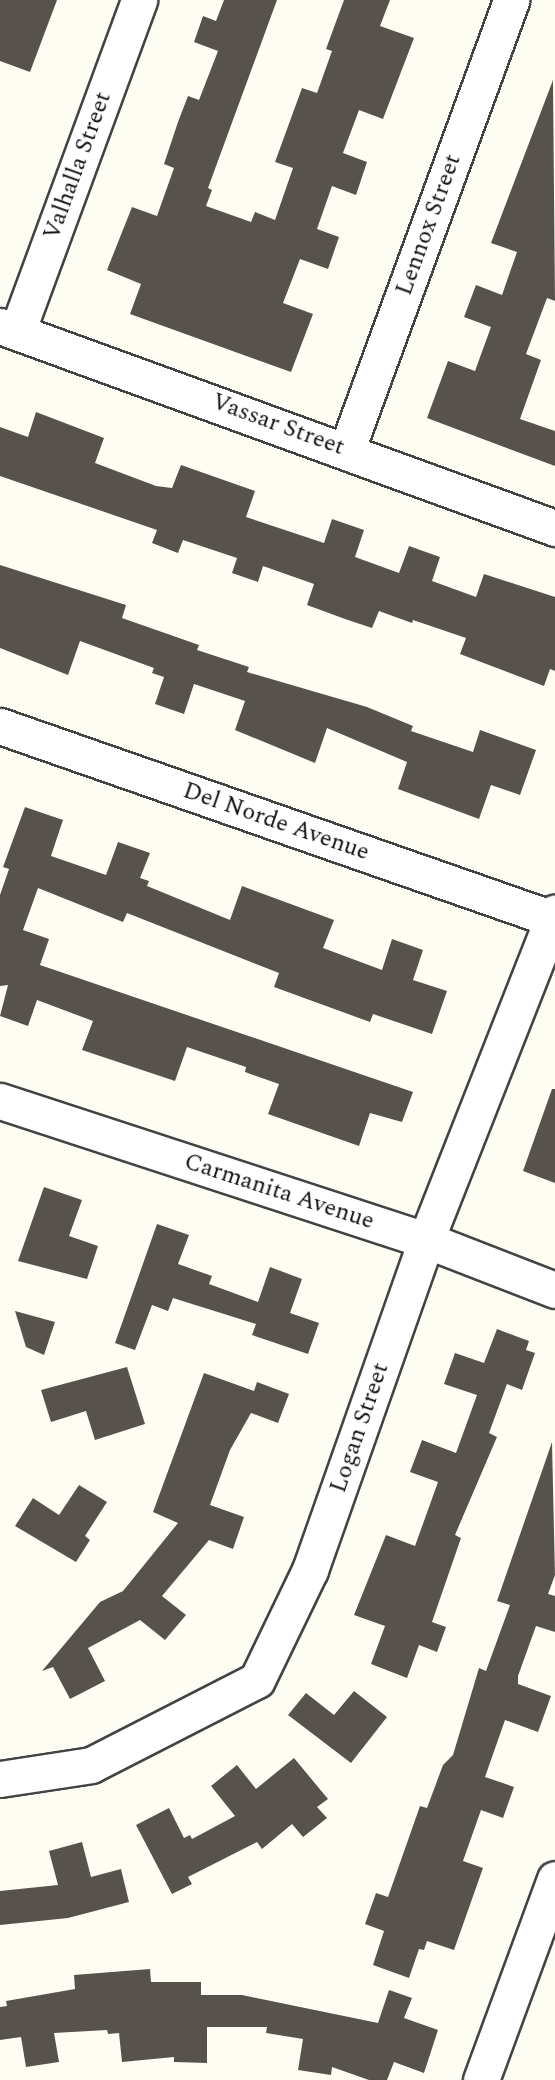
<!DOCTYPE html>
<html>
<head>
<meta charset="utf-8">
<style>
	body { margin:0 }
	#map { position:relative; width:555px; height:2080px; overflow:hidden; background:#fefdf4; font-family:Spectral,serif }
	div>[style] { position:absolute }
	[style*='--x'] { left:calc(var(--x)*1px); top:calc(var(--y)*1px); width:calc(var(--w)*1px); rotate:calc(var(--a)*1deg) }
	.building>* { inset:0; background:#58524d }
	.roads { filter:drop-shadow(2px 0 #434343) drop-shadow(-2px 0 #434343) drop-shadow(0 2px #434343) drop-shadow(0 -2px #434343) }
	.minor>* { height:35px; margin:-17.5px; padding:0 17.5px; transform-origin:17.5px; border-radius:17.5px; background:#fff }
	span { translate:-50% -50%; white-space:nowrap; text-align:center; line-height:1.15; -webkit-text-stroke:7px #fff; paint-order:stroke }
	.street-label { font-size:24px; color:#101010 }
</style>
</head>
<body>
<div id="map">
	<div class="building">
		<i style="clip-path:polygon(0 0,57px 0,30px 72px,0 61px)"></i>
		<i style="clip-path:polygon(224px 0,277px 0,208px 188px,212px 190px,206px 206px,251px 222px,255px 212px,275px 220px,293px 168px,275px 162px,302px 88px,317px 93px,332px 51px,326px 49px,344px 0,390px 0,380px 26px,414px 38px,383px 119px,359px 110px,343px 153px,367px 162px,356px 195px,332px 186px,317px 229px,339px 237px,328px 269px,300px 259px,283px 303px,313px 314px,291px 372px,130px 314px,141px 284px,107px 270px,132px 207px,157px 216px,174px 168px,164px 164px,178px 122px,188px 96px,199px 100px,218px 51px,194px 42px,203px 16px,216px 21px)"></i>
		<i style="clip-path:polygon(553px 80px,555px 301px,547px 298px,526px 354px,541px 360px,520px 419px,555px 431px,555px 466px,427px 418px,448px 361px,475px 371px,491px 327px,464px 317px,476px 285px,502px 295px,517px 252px,491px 243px)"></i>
		<i style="clip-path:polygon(36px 412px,104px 438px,95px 463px,156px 486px,172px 488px,181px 465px,255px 491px,246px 517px,324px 543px,332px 519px,364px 530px,355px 557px,399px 573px,409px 546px,440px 557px,432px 581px,476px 597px,484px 574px,555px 597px,555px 671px,550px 669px,544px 686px,460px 654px,466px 638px,413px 620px,412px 623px,379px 611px,372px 628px,345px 619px,307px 605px,314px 584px,263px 566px,258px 582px,232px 573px,237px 558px,183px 540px,178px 553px,152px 543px,157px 530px,0 476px,0 427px,28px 437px)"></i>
		<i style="clip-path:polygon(0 565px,126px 605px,122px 618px,199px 645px,197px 650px,249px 667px,247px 672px,367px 707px,413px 726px,411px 731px,473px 752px,480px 730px,536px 750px,520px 795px,491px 785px,479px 819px,398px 789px,407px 762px,327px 728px,315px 763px,235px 730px,245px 701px,194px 684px,184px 714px,155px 704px,164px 677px,152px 673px,154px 668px,80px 641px,68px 675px,0 648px)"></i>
		<i style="clip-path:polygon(25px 807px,63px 820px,51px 856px,106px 875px,118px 842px,150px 853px,140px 878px,149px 881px,147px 886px,230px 920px,242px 886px,334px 920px,323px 948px,382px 970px,392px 939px,423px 950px,413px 980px,447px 991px,432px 1034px,373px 1014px,370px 1022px,274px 987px,279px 973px,127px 913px,123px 922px,38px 888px,23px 930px,49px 939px,40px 965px,413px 1092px,402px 1122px,370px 1113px,359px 1146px,268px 1114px,279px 1084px,245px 1072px,246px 1067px,187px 1047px,175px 1081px,82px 1050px,93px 1021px,37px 1000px,28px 1026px,0 1016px,8px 985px,0 986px,0 895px,9px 869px,3px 867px)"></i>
		<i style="clip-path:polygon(552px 1089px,555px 1089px,555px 1183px,523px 1171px)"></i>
		<i style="clip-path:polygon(44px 1187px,82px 1200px,69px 1236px,98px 1246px,87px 1279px,18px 1261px)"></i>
		<i style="clip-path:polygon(157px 1224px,189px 1235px,178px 1264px,212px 1276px,209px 1284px,258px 1302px,270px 1267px,302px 1279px,290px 1313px,319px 1323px,308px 1354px,252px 1335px,256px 1324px,173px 1298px,168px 1311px,152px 1305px,135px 1350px,115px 1343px)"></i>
		<i style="clip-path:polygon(15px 1311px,55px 1322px,44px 1355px,26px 1347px)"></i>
		<i style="clip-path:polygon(497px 1329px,529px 1341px,526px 1350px,535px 1353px,522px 1390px,507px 1384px,489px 1433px,497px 1437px,455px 1535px,461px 1538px,432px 1622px,446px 1627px,437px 1652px,419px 1645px,407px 1678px,371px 1664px,385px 1626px,354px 1615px,386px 1535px,415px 1546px,438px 1482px,410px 1472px,422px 1440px,456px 1453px,477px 1395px,444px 1384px,455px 1353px,484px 1363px)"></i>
		<i style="clip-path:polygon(127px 1367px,145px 1424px,95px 1440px,86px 1411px,51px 1422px,41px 1390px)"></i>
		<i style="clip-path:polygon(204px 1373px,254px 1391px,257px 1382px,289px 1394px,278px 1423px,251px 1413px,230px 1450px,210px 1505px,244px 1517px,233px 1549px,209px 1540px,162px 1596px,186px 1615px,165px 1640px,140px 1620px,88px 1648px,105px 1681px,70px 1699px,53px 1667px,42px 1671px,100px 1602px,123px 1591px,178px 1523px,153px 1512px)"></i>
		<i style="clip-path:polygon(552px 1442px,555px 1575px,548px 1594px,555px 1596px,555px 1632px,536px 1626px,518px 1676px,518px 1684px,551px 1696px,538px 1732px,505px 1720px,485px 1777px,514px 1787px,503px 1818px,481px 1810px,463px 1861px,483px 1868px,454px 1950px,427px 1941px,424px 1950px,419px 1949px,409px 1978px,373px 1965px,384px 1931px,365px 1924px,376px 1893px,388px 1897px,420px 1806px,427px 1808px,443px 1765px,453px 1755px,479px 1668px,486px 1671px,510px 1605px,497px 1601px)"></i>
		<i style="clip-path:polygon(79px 1485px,107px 1502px,85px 1536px,90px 1540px,76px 1562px,15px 1526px,33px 1498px,59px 1515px)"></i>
		<i style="clip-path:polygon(354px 1691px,387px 1717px,351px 1763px,288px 1715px,306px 1693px,334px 1715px)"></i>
		<i style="clip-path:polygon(294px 1758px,328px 1799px,317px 1807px,327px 1818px,303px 1837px,292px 1824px,262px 1849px,257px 1842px,188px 1877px,192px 1884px,172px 1894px,136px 1825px,169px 1808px,184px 1838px,190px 1835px,192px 1839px,235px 1816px,211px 1786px,237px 1765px,256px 1789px)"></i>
		<i style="clip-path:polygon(82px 1842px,91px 1877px,121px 1869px,129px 1902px,68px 1918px,0 1925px,0 1891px,58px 1885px,49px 1851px)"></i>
		<i style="clip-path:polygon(150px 1969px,151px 1982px,201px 1982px,201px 1995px,242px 1995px,378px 2023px,389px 1990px,412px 1998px,404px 2018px,438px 2030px,424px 2073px,394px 2062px,387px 2080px,369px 2080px,332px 2067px,331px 2075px,298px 2070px,303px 2039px,266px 2033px,267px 2027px,207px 2027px,207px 2063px,174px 2062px,174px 2057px,122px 2062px,119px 2033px,108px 2034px,107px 2030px,54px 2033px,59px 2062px,26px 2067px,21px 2037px,0 2040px,0 2007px,7px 2006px,6px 2001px,75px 1989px,74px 1975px)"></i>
	</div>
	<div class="roads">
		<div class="minor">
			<i style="--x:0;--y:326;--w:591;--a:20"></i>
			<i style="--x:17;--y:332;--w:354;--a:-69.8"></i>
			<i style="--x:347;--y:449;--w:478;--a:-69.9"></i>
			<i style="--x:0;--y:726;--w:586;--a:19.24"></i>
			<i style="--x:0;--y:1101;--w:448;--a:18.1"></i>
			<i style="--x:426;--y:1240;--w:138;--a:21.2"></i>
			<i style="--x:0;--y:1779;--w:92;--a:-8.7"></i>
			<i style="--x:91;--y:1765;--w:186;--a:-27.1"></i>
			<i style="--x:257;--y:1680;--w:122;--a:-64.3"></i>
			<i style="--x:310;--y:1570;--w:350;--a:-70.6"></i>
			<i style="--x:426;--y:1240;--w:352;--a:-68.5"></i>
			<i style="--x:481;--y:2080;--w:214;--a:-69.8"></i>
		</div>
	</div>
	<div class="street-label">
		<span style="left:78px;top:166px;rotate:-70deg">Valhalla Street</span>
		<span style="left:429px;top:225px;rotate:-70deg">Lennox Street</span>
		<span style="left:278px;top:425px;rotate:20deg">Vassar Street</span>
		<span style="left:276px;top:822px;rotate:19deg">Del Norde Avenue</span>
		<span style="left:279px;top:1192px;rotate:18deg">Carmanita Avenue</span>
		<span style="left:360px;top:1428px;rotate:-71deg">Logan Street</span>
	</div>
</div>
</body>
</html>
